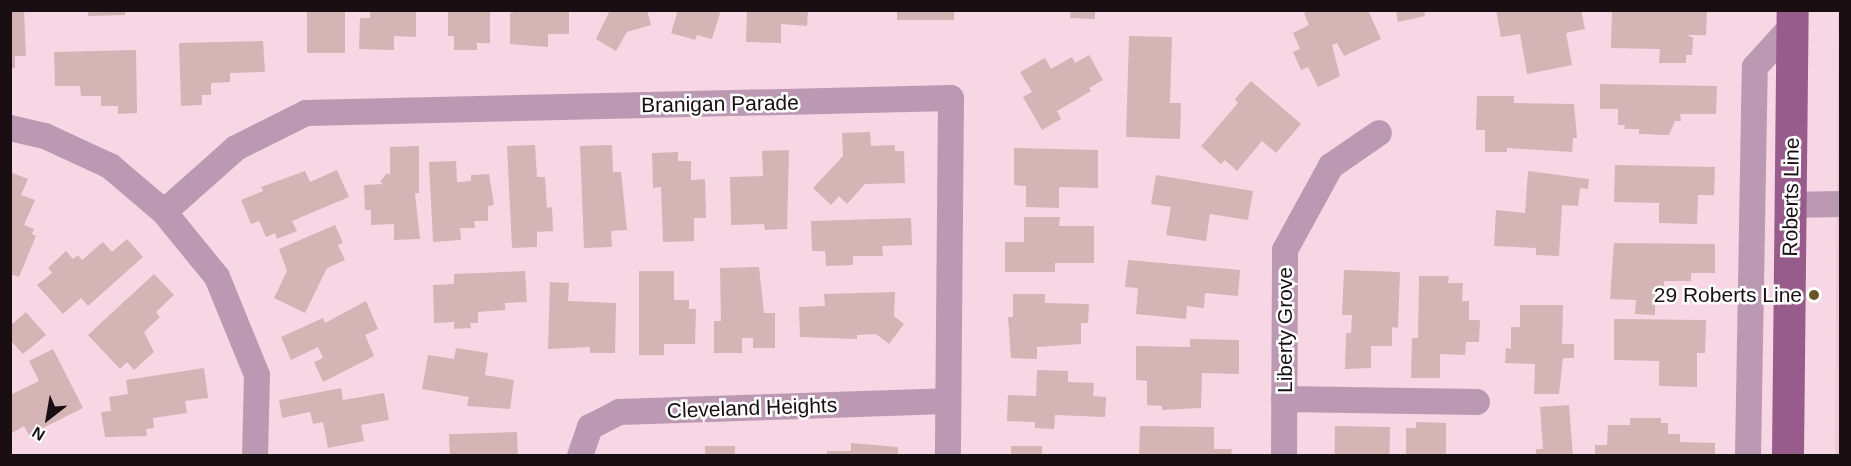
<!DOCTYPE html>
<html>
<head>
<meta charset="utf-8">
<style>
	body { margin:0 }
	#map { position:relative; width:1851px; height:466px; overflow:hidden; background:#f7d7e3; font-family:Arial,sans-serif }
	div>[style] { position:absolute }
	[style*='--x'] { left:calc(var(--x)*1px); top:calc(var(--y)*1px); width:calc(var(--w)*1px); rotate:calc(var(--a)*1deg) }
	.built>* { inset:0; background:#f0c9d7 }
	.building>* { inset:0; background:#d5b4b6; transform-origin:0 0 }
	.minor>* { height:26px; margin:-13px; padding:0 13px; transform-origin:13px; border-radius:13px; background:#bb99b3 }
	.major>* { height:32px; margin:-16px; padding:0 16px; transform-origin:16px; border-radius:16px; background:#975c8c }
	.dots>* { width:16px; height:16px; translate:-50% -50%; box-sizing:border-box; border:3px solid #fff; border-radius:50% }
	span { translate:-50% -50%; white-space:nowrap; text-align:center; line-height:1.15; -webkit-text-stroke:5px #fff; paint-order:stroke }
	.street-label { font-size:21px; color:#190f13 }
	.poi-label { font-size:21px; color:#190f13 }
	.right { translate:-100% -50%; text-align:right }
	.frame { position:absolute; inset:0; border:12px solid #190f13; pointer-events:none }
	.north { position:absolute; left:18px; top:388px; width:60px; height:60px; -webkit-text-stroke:4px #fff; paint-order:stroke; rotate:211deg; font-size:16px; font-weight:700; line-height:24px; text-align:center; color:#190f13 }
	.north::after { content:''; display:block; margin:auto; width:21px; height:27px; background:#190f13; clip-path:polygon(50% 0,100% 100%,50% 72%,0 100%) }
</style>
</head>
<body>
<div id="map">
	<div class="built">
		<i style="clip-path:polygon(1840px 10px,1840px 455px,1835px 455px,1838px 11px)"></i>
	</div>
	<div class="building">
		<i style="clip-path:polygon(10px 10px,24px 10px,26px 56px,15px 56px,15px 68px,10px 68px)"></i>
		<i style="clip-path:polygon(88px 10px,125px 10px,125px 15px,88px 16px)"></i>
		<i style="left:307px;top:10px;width:38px;height:43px"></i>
		<i style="clip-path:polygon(370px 10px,416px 10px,416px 37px,394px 36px,394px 50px,359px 49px,360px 18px,370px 18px)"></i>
		<i style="clip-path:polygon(448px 10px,490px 10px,490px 43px,477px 43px,477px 50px,454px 50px,454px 36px,448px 36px)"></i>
		<i style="clip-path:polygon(522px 10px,569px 10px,569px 34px,548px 34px,548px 47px,510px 44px,510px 13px)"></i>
		<i style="clip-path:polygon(610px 10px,647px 10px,651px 25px,627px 32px,616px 51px,596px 39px)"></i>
		<i style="clip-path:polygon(678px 10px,721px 10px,712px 39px,697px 35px,695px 40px,671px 33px)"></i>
		<i style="clip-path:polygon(747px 10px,808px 10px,807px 26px,781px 24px,781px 43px,746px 42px)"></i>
		<i style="left:897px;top:10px;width:57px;height:10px"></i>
		<i style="clip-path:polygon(1071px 10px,1095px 10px,1095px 19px,1070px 18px)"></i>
		<i style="clip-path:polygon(1310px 10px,1368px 10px,1381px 39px,1344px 56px,1337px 43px,1332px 45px,1340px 76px,1318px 87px,1308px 67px,1301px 70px,1293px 52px,1300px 49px,1293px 33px,1309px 25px,1304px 13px)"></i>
		<i style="clip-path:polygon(1396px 10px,1424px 10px,1425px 16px,1398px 22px)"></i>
		<i style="clip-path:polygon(1496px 10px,1581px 10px,1585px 29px,1566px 33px,1572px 65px,1527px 74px,1520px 34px,1501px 37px)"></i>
		<i style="clip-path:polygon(1612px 10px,1707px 10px,1706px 35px,1687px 35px,1693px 38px,1692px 55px,1686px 55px,1686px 63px,1659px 63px,1660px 49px,1611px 48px)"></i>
		<i style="clip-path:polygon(1129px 36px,1172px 37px,1170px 103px,1181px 103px,1180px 139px,1126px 137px)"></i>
		<i style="clip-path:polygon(263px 41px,265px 72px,230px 73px,230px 82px,211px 83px,211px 95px,202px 95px,202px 105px,181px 106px,179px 43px)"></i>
		<i style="clip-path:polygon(136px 50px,137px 113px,118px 114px,118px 106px,101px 106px,101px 96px,81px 96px,80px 86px,55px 86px,54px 52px)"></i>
		<i style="clip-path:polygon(1089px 55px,1103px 80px,1089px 88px,1091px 91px,1057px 111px,1061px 119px,1042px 130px,1023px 97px,1032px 92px,1020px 72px,1045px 58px,1051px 69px,1072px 57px,1075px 63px)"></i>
		<i style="clip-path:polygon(1251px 81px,1301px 124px,1276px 153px,1262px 141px,1237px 171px,1225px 160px,1221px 164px,1201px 146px,1238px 103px,1235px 99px)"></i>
		<i style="clip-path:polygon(1600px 84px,1717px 86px,1716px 114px,1680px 114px,1681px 121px,1675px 121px,1669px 135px,1639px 134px,1639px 129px,1624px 129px,1625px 125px,1618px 125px,1618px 109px,1600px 109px)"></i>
		<i style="clip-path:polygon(1477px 96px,1514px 96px,1514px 103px,1574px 104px,1577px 138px,1573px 138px,1572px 152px,1507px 148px,1507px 152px,1485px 152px,1485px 130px,1476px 130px)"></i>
		<i style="clip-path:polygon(870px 132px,871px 146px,895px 145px,895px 151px,904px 151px,905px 183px,865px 184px,847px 204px,839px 196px,831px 205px,813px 188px,843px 156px,842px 133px)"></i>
		<i style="clip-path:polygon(535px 145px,537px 177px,545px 177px,547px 208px,552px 207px,553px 231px,537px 232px,537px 247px,512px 248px,507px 146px)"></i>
		<i style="clip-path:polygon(612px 145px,613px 172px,621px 172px,627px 230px,611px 231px,612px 247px,584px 248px,580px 146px)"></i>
		<i style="clip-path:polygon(419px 146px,419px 193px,415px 193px,420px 239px,394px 240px,394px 224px,371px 225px,371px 210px,365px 210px,364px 185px,383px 184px,380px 182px,387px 173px,390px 175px,390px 147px)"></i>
		<i style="clip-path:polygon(1014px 148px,1098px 150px,1098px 188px,1059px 187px,1059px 208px,1026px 207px,1026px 186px,1014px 185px)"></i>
		<i style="clip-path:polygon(789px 150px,787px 229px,765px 230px,764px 224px,731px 225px,730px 177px,763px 176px,762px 151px)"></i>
		<i style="clip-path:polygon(678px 152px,678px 161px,691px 161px,691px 180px,705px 179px,706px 218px,694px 218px,694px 241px,663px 242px,661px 187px,653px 188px,652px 153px)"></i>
		<i style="clip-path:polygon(456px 161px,457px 182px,471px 181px,471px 175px,489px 174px,494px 205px,488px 206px,488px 221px,474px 221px,475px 228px,460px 228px,461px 240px,433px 242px,429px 162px)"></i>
		<i style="clip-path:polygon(1615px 165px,1715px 167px,1714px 195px,1698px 195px,1697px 224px,1659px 223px,1659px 203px,1614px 202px)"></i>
		<i style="clip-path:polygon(337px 170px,349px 197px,292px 221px,297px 231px,277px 239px,275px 233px,266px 237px,259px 221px,251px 224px,241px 200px,263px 191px,261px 187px,305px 171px,310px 182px)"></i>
		<i style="clip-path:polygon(1528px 171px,1589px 179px,1588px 189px,1580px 188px,1578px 206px,1562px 205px,1559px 256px,1536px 255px,1536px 248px,1494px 246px,1496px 210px,1525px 213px)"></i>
		<i style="clip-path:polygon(10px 172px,28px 179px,21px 195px,35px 200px,24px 225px,34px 229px,32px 234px,36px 236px,19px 277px,10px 274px)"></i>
		<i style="clip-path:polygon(1156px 175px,1253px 191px,1248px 220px,1210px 214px,1206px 241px,1166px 235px,1171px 207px,1151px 204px)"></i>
		<i style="clip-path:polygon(1024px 217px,1060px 217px,1059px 226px,1094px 226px,1094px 263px,1055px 263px,1055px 272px,1005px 272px,1005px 242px,1024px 242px)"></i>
		<i style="clip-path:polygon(911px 218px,912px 245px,882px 246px,883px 256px,853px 256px,853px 265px,826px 266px,825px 251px,812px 251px,811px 221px)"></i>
		<i style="clip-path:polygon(335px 225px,343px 243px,338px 245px,345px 260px,327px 268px,305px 313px,274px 298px,287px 271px,279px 249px)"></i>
		<i style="clip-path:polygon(127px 239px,143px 257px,88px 306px,81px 298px,63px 314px,37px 285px,52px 273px,48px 268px,66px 251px,73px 259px,78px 255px,82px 260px,103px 242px,112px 252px)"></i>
		<i style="clip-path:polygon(1614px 243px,1715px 244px,1715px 273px,1691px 273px,1691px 281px,1664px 281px,1664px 291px,1655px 291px,1655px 315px,1635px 314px,1636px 300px,1610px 299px)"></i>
		<i style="clip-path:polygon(1128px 260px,1240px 270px,1238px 296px,1205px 293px,1204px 308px,1187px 306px,1186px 319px,1136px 314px,1138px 288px,1125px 287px)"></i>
		<i style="clip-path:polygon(759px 267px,764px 313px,775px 313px,775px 348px,753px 348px,753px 338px,742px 338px,742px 353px,714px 353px,714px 321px,721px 321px,720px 268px)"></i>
		<i style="clip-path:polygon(1344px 270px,1400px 272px,1398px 328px,1392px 327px,1392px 346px,1371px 346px,1371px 368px,1345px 369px,1346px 333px,1351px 333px,1352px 315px,1342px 315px)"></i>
		<i style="clip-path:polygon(525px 271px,527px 302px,505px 303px,505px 310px,478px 312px,478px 323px,470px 323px,471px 328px,454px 329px,454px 322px,434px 323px,433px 285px,454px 284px,454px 274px)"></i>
		<i style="clip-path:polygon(639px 271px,674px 271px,674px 300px,689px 300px,689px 309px,696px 309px,695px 344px,664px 344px,664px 355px,639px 355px)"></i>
		<i style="clip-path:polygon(154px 274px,174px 295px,156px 312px,160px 317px,144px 332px,154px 352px,134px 370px,127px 362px,120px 369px,88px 335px)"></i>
		<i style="clip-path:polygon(1419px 276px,1449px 276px,1448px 283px,1463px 283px,1462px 301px,1469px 301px,1469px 320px,1480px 320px,1479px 342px,1466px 342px,1465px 355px,1440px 354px,1440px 378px,1411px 378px,1412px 338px,1418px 338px)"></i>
		<i style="clip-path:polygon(550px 282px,569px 283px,568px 301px,616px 303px,615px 353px,590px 353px,590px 347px,548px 349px)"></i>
		<i style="clip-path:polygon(895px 292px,894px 316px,904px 324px,889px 344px,876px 334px,857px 335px,857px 339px,800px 337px,799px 307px,825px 306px,824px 294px)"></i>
		<i style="clip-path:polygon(1013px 294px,1045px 294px,1045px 303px,1089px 304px,1088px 323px,1081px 323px,1081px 344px,1037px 347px,1037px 359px,1011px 358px,1008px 317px,1013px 317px)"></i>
		<i style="clip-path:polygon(366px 301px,378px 329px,365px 335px,374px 356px,323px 382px,314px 362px,323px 358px,318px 347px,291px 360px,281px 337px,323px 318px,325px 323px)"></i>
		<i style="clip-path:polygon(1520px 305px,1563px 305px,1562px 344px,1574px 344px,1574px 358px,1563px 358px,1559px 394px,1534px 394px,1535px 364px,1505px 363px,1506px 348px,1511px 349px,1511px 327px,1520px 327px)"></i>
		<i style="clip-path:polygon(26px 312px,46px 335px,23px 354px,10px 340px,10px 326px)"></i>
		<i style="clip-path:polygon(1614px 319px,1706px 320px,1705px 353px,1697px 353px,1697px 387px,1659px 386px,1659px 361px,1614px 360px)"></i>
		<i style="clip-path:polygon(1190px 339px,1239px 340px,1239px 374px,1202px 373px,1201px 408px,1162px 410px,1162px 406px,1147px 405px,1147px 381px,1136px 380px,1136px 346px,1190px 347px)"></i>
		<i style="clip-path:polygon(456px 348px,488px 353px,485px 375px,514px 380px,510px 409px,467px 406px,469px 397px,422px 389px,428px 355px,454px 359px)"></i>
		<i style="clip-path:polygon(53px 349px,83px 408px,29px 435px,24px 426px,12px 433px,10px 395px,39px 381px,29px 361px)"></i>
		<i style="clip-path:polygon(204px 368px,208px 398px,185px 401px,187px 413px,153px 418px,154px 428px,146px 429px,147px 436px,105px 437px,101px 412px,111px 411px,109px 397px,128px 394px,126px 380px)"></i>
		<i style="clip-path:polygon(1037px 370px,1068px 371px,1068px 382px,1094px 383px,1093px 396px,1106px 397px,1105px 417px,1055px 415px,1054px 429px,1035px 428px,1035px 422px,1007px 421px,1008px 395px,1036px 396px)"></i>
		<i style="clip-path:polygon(341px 388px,343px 400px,384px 393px,389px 420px,361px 425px,364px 441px,328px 448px,323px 422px,313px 424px,310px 412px,282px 418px,279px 400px)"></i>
		<i style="clip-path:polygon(1569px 405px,1573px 456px,1536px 456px,1536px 449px,1543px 449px,1540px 407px)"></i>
		<i style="clip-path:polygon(1630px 418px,1661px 418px,1661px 423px,1668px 423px,1668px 434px,1680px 434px,1680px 442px,1715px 443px,1715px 456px,1595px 456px,1595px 445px,1607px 445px,1608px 425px,1630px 425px)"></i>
		<i style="clip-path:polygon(1416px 422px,1446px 423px,1446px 456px,1406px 456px,1406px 428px,1416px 428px)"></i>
		<i style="clip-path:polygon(1140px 426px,1214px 427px,1214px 449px,1232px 449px,1231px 456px,1139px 456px)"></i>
		<i style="left:1335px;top:426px;width:55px;height:30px;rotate:1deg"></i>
		<i style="left:517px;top:432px;width:24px;height:68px;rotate:88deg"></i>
		<i style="clip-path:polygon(851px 443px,898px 447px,898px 456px,827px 456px,827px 451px,851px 451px)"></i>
		<i style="left:735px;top:446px;width:10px;height:30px;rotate:90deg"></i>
		<i style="left:1011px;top:446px;width:31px;height:10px"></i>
	</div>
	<div class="minor">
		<i style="--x:10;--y:128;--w:36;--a:13"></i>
		<i style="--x:45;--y:136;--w:72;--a:24.8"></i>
		<i style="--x:110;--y:166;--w:71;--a:40.4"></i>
		<i style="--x:164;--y:212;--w:84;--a:50.8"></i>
		<i style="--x:217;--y:277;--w:106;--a:67.8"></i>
		<i style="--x:257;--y:375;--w:81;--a:91.4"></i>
		<i style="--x:1790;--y:205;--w:50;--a:-1.1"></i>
		<i style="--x:164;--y:212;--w:96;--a:-41.6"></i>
		<i style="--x:236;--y:148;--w:78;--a:-26.6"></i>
		<i style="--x:306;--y:113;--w:645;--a:-1.33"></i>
		<i style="--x:951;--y:98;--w:358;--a:90.5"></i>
		<i style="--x:1284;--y:399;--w:193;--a:0.9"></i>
		<i style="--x:580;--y:456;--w:31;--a:-71"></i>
		<i style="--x:590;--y:427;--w:33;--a:-27"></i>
		<i style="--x:619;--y:412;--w:328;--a:-1.9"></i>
		<i style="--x:1284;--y:456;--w:206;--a:-89.7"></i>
		<i style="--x:1285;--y:250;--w:96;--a:-61.3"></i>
		<i style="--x:1331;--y:166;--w:58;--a:-34.5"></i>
		<i style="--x:1748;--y:456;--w:389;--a:-89"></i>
		<i style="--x:1755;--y:67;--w:58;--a:-47.8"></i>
	</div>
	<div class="major">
		<i style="--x:1788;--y:456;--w:446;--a:-89.4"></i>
	</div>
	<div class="dots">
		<i style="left:1814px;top:295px;background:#685725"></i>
	</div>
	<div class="street-label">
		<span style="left:720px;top:104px;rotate:-1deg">Branigan Parade</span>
		<span style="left:1791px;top:197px;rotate:-89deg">Roberts Line</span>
		<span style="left:1285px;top:330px;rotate:-90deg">Liberty Grove</span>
		<span style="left:752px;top:408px;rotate:-2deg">Cleveland Heights</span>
	</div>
	<div class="poi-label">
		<span class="right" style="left:1802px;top:295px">29 Roberts Line</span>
	</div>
	<div class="frame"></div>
	<div class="north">N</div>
</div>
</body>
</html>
